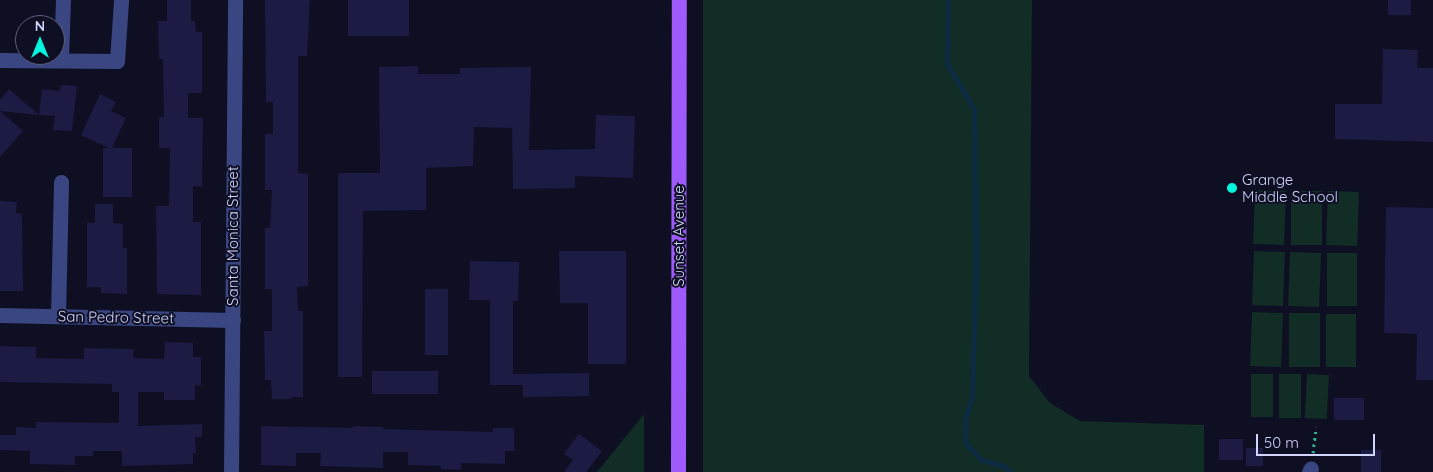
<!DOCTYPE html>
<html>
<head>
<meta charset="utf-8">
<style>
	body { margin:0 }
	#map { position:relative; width:1433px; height:472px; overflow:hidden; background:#0e0f23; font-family:Quicksand,sans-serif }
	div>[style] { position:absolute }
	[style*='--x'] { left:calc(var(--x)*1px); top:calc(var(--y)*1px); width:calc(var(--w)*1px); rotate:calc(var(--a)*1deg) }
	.green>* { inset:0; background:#112d26; transform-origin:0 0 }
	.stream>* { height:5px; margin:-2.5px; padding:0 2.5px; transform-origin:2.5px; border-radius:2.5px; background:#0d2b43 }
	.building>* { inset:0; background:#1b1b43; transform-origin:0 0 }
	.path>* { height:3px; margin-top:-1.5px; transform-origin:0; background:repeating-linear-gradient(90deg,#31b290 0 2.5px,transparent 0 6.5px) }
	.minor>* { height:15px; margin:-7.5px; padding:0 7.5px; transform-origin:7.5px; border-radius:7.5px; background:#3a4681 }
	.major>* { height:15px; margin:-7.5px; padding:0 7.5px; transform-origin:7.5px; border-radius:7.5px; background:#9f5afc }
	.dots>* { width:14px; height:14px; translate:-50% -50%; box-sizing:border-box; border:2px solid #0e0f23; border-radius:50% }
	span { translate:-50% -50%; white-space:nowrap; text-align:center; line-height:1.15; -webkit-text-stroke:4px #0e0f23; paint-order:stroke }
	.poi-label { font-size:15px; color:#d1d5fe }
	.left { translate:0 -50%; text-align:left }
	.street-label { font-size:15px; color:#d1d5fe }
	.north { position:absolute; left:15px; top:15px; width:50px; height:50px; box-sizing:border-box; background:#0e0f23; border:1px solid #5c5e7b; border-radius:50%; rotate:0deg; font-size:14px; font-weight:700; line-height:20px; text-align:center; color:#d1d5fe }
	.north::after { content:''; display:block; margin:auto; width:18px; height:22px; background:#05f6de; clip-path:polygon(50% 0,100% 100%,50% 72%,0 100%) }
	.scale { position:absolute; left:1256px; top:434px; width:119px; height:22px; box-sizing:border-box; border:2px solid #d1d5fe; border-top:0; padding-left:6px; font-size:15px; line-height:18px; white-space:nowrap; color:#d1d5fe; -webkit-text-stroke:4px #0e0f23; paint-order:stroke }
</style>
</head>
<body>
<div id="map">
	<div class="green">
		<i style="clip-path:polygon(703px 0,1032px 0,1029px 376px,1050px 403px,1080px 421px,1204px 425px,1204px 472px,703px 472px)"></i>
		<i style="left:1255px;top:190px;width:31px;height:54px;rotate:2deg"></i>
		<i style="left:1291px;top:191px;width:31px;height:54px"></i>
		<i style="left:1328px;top:191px;width:31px;height:54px;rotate:2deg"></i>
		<i style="left:1254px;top:251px;width:31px;height:54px;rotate:2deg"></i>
		<i style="left:1290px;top:252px;width:31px;height:54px;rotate:2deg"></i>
		<i style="left:1327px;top:253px;width:30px;height:53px"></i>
		<i style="left:1252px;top:312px;width:31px;height:54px;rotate:2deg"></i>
		<i style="left:1289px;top:313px;width:31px;height:54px"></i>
		<i style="left:1326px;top:314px;width:30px;height:53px"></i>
		<i style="left:1251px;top:374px;width:22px;height:43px"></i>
		<i style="left:1279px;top:374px;width:22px;height:44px"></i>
		<i style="left:1307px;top:374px;width:22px;height:44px;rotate:3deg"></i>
		<i style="clip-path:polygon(644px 414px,644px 472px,597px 472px)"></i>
	</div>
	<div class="stream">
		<i style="--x:948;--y:0;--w:64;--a:90.9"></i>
		<i style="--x:947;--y:64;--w:52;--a:59"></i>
		<i style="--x:974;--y:109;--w:153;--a:89.3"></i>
		<i style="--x:976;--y:262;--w:135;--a:91.7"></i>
		<i style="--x:972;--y:397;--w:22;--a:108"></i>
		<i style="--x:965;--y:418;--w:26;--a:88"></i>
		<i style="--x:966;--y:444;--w:23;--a:45"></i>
		<i style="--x:982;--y:460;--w:23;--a:15"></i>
		<i style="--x:1004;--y:466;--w:9;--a:41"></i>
	</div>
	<div class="building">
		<i style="clip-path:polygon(167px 0,191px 0,191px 21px,195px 21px,196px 32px,202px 32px,202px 93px,188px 93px,188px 118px,203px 118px,202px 187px,193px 186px,193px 222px,201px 222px,201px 295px,157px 294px,156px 206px,169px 206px,170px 148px,159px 148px,159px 117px,164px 117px,163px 59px,159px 59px,158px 21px,167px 21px)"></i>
		<i style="clip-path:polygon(265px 0,310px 0,307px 56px,298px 56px,298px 173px,308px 174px,308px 286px,297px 287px,298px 311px,303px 311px,303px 397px,292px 397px,292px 399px,272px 399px,271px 380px,265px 380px,264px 331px,272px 331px,272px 289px,265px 289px,265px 228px,270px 228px,272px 190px,265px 190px,265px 134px,273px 134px,273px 102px,266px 102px)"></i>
		<i style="left:348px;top:0;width:61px;height:36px"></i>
		<i style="left:1388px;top:0;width:23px;height:15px"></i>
		<i style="clip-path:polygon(1383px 49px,1418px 50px,1417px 68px,1433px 68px,1433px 142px,1335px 139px,1335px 104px,1382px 104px)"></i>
		<i style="clip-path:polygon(418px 66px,418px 74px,460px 74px,460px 68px,531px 67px,529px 150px,595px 149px,596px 115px,635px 116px,633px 178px,575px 176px,575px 188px,513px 189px,512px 128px,474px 127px,473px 166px,426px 168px,426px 210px,363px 211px,362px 377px,338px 377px,338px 173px,380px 173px,379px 67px)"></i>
		<i style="clip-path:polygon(61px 85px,77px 86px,72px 131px,53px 130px,55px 116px,39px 115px,42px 89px,60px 91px)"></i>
		<i style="clip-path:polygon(9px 89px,39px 115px,0 111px,0 100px)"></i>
		<i style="clip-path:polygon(100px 94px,116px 102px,111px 111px,126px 118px,112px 148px,132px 148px,132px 197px,103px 197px,103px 148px,109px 148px,81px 135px)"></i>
		<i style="clip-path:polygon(0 111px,23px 131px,0 157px)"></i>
		<i style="clip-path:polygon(0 201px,17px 202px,16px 213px,22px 214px,23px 291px,0 291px)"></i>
		<i style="clip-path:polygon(95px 204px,113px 204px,113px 223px,123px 224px,123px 248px,127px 248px,127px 294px,101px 293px,101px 287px,87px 287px,87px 223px,95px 223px)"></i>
		<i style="clip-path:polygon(1386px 207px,1433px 208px,1433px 380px,1416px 380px,1417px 334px,1384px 333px)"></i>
		<i style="clip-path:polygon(559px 251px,626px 251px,626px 364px,588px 364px,588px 303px,560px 303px)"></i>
		<i style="clip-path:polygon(470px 261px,519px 262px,518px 301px,513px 301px,513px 374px,589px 373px,589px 396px,523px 397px,523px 385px,490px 385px,490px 300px,469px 300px)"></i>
		<i style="left:425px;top:289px;width:23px;height:66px"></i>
		<i style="clip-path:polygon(165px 342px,193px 343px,193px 357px,201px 357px,201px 386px,195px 385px,195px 400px,164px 400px,164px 392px,138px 392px,138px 426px,202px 424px,202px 437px,195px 437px,196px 453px,193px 453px,193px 464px,122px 466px,122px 451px,93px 451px,93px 456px,75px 456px,75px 465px,30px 464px,30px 451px,0 450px,0 435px,16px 435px,16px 427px,36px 428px,36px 422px,119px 423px,119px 392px,112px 392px,112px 384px,0 382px,0 346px,36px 347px,36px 358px,84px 359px,84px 348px,134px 349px,133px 358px,164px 359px)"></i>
		<i style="left:438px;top:371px;width:23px;height:66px;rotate:90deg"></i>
		<i style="left:1334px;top:398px;width:30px;height:22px"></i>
		<i style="clip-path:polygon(261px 426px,353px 428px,353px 426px,383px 427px,383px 429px,493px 432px,493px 428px,514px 428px,514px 451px,505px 451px,505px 464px,461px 463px,461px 470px,441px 469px,441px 466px,408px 465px,408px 452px,383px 452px,383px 468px,320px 466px,321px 453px,296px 453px,296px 466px,261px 465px)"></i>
		<i style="clip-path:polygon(579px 434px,602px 451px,586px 472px,564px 472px,573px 460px,564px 454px)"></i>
		<i style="left:1219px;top:439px;width:24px;height:21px"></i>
		<i style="left:1246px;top:448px;width:17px;height:18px"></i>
		<i style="left:1361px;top:450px;width:20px;height:22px"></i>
	</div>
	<div class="path">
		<i style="--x:1313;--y:453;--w:26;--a:-83"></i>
	</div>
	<div class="minor">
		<i style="--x:0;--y:60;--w:117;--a:0.5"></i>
		<i style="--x:117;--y:61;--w:61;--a:-86.2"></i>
		<i style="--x:61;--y:60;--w:60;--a:-88.1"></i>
		<i style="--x:0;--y:315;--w:233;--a:1.2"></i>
		<i style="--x:58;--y:316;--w:134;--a:-88.7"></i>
		<i style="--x:231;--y:472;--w:472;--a:-89.5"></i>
		<i style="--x:1309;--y:472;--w:4;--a:-63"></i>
	</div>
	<div class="major">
		<i style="--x:678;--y:472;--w:472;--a:-89.9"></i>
	</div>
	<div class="dots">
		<i style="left:1232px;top:188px;background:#05f6de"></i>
	</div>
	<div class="poi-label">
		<span class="left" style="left:1242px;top:188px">Grange<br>Middle School</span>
	</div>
	<div class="street-label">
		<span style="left:233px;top:236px;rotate:-90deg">Santa Monica Street</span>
		<span style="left:679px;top:236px;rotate:-90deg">Sunset Avenue</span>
		<span style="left:116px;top:317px;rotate:1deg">San Pedro Street</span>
	</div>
	<div class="north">N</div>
	<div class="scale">50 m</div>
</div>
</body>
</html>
